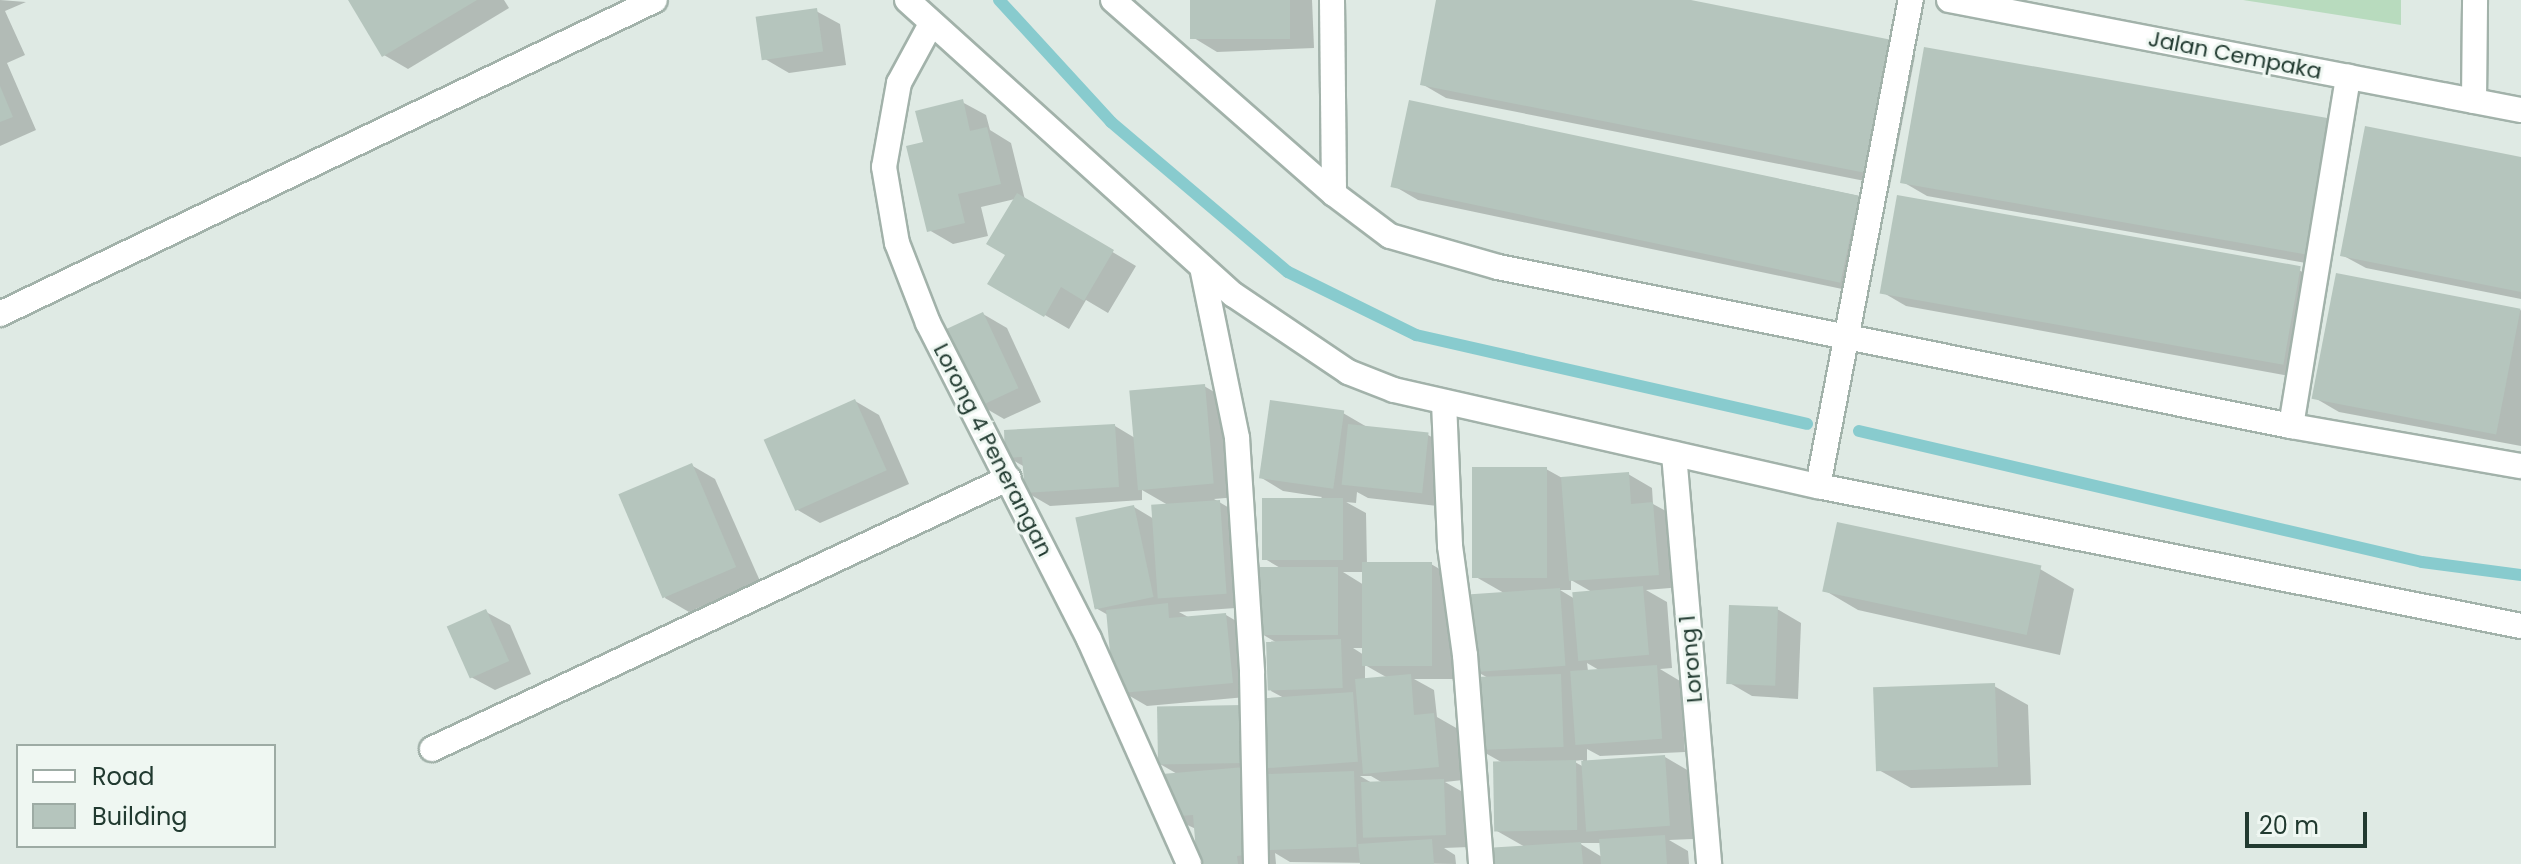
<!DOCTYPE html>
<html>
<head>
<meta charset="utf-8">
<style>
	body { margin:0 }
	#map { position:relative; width:2521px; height:864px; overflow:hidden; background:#dfeae4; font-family:Poppins,sans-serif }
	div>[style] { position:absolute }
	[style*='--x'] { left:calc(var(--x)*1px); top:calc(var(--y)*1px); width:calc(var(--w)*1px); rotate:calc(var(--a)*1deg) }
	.green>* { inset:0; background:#b8dbbe }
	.shadow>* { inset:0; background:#0003 }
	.stream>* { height:12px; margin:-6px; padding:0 6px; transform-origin:6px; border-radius:6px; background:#88cbce }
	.building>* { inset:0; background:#b5c5bd; transform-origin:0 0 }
	.roads { filter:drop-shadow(2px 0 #a2b2aa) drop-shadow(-2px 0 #a2b2aa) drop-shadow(0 2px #a2b2aa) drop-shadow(0 -2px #a2b2aa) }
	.minor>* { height:24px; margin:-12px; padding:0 12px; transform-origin:12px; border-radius:12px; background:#fff }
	span { translate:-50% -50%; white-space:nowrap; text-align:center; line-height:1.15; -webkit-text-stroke:6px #eff7f2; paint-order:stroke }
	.street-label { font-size:22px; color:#213a30 }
	.legend { position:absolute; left:16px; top:744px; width:260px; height:104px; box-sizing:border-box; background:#eff7f2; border:2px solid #9daba4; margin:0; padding:10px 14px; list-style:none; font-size:24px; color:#213a30 }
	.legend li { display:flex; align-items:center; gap:16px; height:40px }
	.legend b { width:40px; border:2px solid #9daba4 }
	.scale { position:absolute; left:2245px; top:812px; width:122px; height:36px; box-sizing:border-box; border:4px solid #213a30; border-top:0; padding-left:10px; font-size:24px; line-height:28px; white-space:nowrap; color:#213a30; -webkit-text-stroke:6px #eff7f2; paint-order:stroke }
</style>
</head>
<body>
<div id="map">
	<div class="green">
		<i style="clip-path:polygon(2243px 0,2401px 0,2401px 25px)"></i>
	</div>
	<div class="shadow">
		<i style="clip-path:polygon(0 0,26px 2px,5px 11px,25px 55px,7px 63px,36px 130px,0 146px)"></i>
		<i style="clip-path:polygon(350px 0,504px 0,509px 8px,408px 69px,384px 55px)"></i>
		<i style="clip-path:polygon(1192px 0,1312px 0,1314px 48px,1217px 52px,1194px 38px)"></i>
		<i style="clip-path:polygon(1438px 0,1681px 0,1891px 42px,1915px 56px,1890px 186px,1446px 98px,1422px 84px)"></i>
		<i style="clip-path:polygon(816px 11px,840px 24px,846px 65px,789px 73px,765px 59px)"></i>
		<i style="clip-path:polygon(962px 102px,986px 115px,990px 130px,1011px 143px,1025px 200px,1136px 266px,1108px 313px,1086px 300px,1069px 329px,990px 283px,1007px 254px,1015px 199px,981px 207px,988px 236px,953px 244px,929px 230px,926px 143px)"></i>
		<i style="clip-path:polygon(1410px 102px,1859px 196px,1883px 209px,1866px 294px,1418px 200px,1394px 186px)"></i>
		<i style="clip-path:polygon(2328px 120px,2352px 134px,2329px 267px,1927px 196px,1903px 182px)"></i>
		<i style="clip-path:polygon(2521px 159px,2521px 299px,2366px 268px,2342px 255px)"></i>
		<i style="clip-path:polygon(2299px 270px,2323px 284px,2306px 379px,1906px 306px,1882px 292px)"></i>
		<i style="clip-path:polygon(2521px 310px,2521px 446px,2339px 412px,2315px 398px)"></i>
		<i style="clip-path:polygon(983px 314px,1007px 328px,1041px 402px,1004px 419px,980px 405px)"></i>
		<i style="clip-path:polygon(1204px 386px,1228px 400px,1237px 497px,1214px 499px,1243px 516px,1250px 607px,1179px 612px,1190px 618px,1226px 615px,1250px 629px,1257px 696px,1147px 706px,1123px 692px,1122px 678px,1114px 673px,1108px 615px,1094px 607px,1134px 507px,1154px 519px,1168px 505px,1142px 490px,1142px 500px,1050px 506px,1026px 492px,1025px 467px,1007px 457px,1115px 426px,1135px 438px)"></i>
		<i style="clip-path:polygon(855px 401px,879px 415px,909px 484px,820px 523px,796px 509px)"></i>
		<i style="clip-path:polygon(evenodd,1343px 413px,1367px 427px,1428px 435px,1452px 448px,1446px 507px,1368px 498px,1357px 492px,1356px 503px,1346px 502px,1366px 513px,1367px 565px,1431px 564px,1455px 578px,1455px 679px,1414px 679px,1434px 690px,1437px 717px,1458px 729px,1463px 780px,1445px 782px,1468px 795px,1469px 847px,1444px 848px,1455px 855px,1456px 864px,1290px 862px,1275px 853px,1276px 864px,1199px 864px,1196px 829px,1168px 816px,1179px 775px,1160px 764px,1243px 707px,1284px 698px,1271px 691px,1279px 644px,1262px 634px,1282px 569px,1265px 559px,1322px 497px,1283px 491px,1260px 477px,1343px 413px,1343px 572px,1364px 572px,1364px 585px,1343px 572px,1343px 413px,1353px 648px,1364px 648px,1364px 655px,1353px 648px,1343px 413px,1365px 665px,1379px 673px,1388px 678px,1365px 680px,1365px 665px,1343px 413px,1360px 776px,1371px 776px,1383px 783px,1372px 783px,1360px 776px)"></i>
		<i style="clip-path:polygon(691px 465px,715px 479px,760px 581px,689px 612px,665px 598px)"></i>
		<i style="clip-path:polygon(evenodd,1546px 469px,1564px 479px,1628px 474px,1652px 488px,1653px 504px,1677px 517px,1682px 587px,1646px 590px,1667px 602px,1672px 668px,1660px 669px,1680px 681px,1685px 752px,1600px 756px,1587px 749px,1587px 761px,1665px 757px,1689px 771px,1693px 839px,1669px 840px,1688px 851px,1689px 864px,1488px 864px,1527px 848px,1497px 831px,1503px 763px,1480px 750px,1490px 679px,1474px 670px,1504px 593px,1476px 577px,1546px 469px,1571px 580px,1592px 592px,1575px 599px,1560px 590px,1571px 590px,1571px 580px,1546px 469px,1587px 663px,1599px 670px,1588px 671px,1587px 663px,1546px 469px,1583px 760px,1584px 767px,1573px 761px,1583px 760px,1546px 469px,1579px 843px,1601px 843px,1602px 857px,1579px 843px)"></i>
		<i style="clip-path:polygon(2040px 569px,2074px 589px,2060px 655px,1858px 610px,1824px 590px)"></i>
		<i style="clip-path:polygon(1777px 609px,1801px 623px,1798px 699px,1752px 696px,1728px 682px)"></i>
		<i style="clip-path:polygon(486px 612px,510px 625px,531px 674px,495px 690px,471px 677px)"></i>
		<i style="clip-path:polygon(1994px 686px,2028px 705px,2031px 785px,1911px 788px,1877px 769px)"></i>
	</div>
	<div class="stream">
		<i style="--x:999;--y:0;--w:166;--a:47.4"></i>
		<i style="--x:1111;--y:122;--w:232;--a:40.3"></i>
		<i style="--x:1288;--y:272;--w:143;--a:26.2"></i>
		<i style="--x:1416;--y:335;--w:401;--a:12.8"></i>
		<i style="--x:1859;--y:431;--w:578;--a:13.1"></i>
		<i style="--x:2422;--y:562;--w:100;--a:7.5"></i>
	</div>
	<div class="building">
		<i style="clip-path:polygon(348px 0,477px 0,382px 57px)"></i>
		<i style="left:1190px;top:0;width:100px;height:39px"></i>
		<i style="clip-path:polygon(1436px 0,1691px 0,1892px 40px,1866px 173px,1420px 85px)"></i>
		<i style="left:817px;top:8px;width:44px;height:62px;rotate:82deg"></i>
		<i style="left:1924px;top:47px;width:411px;height:138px;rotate:10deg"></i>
		<i style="clip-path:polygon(0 86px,13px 117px,0 122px)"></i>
		<i style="clip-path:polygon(963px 99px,970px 131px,987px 127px,1001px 184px,958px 194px,965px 223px,927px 232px,906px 146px,923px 142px,915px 111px)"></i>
		<i style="left:1409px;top:100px;width:460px;height:89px;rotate:12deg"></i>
		<i style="clip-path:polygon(2365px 126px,2521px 157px,2521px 292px,2340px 256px)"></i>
		<i style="clip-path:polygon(1017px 193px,1114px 250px,1084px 301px,1061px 287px,1044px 317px,987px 284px,1005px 255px,986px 244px)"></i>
		<i style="left:1897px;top:195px;width:410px;height:100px;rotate:10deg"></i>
		<i style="left:2336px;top:273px;width:188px;height:128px;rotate:11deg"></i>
		<i style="left:983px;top:312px;width:84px;height:45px;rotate:65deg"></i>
		<i style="left:1205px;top:384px;width:100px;height:76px;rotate:85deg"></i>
		<i style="left:855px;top:399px;width:78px;height:100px;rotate:66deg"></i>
		<i style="left:1270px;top:400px;width:75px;height:79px;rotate:8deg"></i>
		<i style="clip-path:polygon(1115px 424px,1119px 487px,1025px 493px,1022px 457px,1005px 458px,1004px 430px)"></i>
		<i style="left:1348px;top:424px;width:81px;height:61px;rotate:6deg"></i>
		<i style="left:692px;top:463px;width:113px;height:80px;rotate:67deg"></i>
		<i style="left:1472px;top:467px;width:75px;height:111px"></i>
		<i style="clip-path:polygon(1629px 472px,1631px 504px,1653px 502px,1659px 575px,1569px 581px,1561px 477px)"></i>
		<i style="left:1262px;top:498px;width:81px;height:62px"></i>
		<i style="left:1220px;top:500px;width:94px;height:69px;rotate:86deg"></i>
		<i style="left:1134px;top:505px;width:94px;height:60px;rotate:78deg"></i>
		<i style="left:1837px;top:522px;width:209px;height:71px;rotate:12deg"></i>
		<i style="left:1432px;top:562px;width:104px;height:70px;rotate:90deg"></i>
		<i style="left:1260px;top:567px;width:78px;height:68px"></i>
		<i style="left:1643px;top:586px;width:69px;height:71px;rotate:85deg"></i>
		<i style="left:1560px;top:588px;width:78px;height:93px;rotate:86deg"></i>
		<i style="clip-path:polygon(1168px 603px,1169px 618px,1226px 613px,1233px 683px,1121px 693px,1120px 674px,1112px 674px,1106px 610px)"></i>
		<i style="left:1729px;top:605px;width:49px;height:79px;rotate:2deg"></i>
		<i style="left:486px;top:609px;width:57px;height:43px;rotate:66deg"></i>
		<i style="left:1341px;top:639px;width:49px;height:75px;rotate:88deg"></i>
		<i style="left:1657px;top:665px;width:74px;height:87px;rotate:86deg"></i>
		<i style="clip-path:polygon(1411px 674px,1414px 715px,1434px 713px,1439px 767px,1363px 774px,1355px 679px)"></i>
		<i style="left:1561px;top:674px;width:73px;height:86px;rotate:88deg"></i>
		<i style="left:1995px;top:683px;width:84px;height:122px;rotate:88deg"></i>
		<i style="left:1353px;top:692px;width:70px;height:105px;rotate:86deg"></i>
		<i style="left:1244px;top:705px;width:58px;height:87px;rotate:89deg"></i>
		<i style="left:1665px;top:755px;width:71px;height:84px;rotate:86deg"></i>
		<i style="left:1576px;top:760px;width:70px;height:83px;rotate:89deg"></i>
		<i style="clip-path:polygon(1245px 767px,1253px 854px,1237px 856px,1238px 864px,1197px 864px,1193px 815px,1166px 817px,1162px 774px)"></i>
		<i style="left:1354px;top:771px;width:76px;height:92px;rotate:88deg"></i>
		<i style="left:1444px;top:779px;width:56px;height:83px;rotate:88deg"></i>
		<i style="clip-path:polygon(1665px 835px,1667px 864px,1601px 864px,1599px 839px)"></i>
		<i style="clip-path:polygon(1432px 839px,1434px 864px,1360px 864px,1358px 844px)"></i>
		<i style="clip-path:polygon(1581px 842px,1583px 864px,1486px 864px,1485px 848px)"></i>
	</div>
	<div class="roads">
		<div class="minor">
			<i style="--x:907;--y:0;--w:440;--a:42.1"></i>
			<i style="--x:1234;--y:295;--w:138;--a:34"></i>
			<i style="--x:1348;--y:372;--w:49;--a:21.4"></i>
			<i style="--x:1394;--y:390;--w:435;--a:12.8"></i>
			<i style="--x:1818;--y:486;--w:717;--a:11.26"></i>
			<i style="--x:1113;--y:0;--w:294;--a:41.3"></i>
			<i style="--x:1334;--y:194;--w:70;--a:36.9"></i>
			<i style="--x:1390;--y:236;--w:112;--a:16"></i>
			<i style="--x:1498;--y:267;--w:809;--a:11.34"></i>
			<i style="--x:2291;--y:426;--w:233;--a:9.9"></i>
			<i style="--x:1332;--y:0;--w:194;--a:89.4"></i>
			<i style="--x:1949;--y:0;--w:582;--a:10.89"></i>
			<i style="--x:931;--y:24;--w:67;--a:118.5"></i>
			<i style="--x:899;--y:83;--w:85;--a:100.1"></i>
			<i style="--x:884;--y:167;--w:77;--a:80.3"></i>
			<i style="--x:897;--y:243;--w:86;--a:68.8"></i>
			<i style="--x:928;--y:323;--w:355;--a:63"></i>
			<i style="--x:1089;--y:639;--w:246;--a:66"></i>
			<i style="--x:2474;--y:101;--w:101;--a:-89.4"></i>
			<i style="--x:1202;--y:267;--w:175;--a:78.4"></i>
			<i style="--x:1237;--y:438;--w:235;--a:86.3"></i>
			<i style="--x:1252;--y:673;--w:191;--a:88.8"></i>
			<i style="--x:0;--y:314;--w:726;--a:-25.61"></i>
			<i style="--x:1444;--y:402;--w:144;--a:87.6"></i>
			<i style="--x:1450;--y:546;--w:110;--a:82.2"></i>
			<i style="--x:1465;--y:655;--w:210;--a:85.6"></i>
			<i style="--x:2291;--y:426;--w:354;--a:-80.7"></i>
			<i style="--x:1674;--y:454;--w:411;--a:85.1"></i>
			<i style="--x:1818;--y:486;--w:495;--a:-79.2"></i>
			<i style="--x:432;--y:749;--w:637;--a:-25.16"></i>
		</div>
	</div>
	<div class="street-label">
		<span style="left:2235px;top:55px;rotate:11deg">Jalan Cempaka</span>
		<span style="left:993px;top:450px;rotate:63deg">Lorong 4 Penerangan</span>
		<span style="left:1691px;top:659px;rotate:-95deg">Lorong 1</span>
	</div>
	<ul class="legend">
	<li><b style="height:10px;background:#fff"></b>Road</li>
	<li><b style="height:22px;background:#b5c5bd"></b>Building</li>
	</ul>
	<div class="scale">20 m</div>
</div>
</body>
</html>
